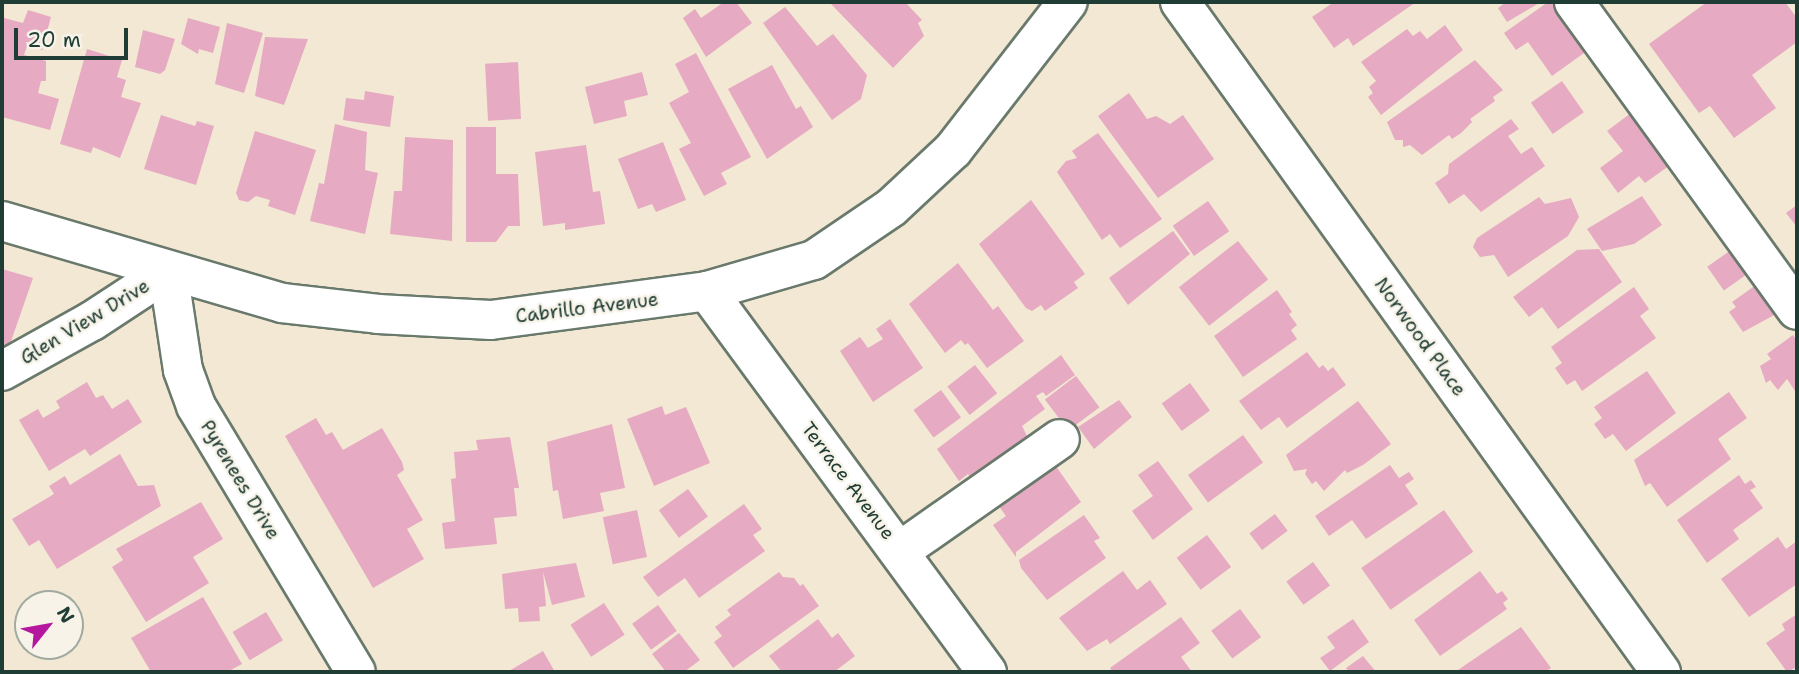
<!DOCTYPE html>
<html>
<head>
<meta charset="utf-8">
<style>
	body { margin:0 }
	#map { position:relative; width:1799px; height:674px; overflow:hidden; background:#f3e8d3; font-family:"Shantell Sans",sans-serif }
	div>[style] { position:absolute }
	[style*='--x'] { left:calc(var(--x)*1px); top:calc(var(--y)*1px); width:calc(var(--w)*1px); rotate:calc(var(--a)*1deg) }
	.building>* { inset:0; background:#e6aac2; transform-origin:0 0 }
	.roads { filter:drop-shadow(2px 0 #69796c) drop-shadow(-2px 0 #69796c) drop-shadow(0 2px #69796c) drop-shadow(0 -2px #69796c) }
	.minor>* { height:38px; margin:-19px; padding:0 19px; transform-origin:19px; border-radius:19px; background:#fff }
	span { translate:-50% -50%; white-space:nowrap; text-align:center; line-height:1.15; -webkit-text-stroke:5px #f7f3e8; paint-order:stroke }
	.street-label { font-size:19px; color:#1f3d34 }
	.frame { position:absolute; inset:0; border:4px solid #1f3d34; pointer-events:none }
	.north { position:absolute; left:14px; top:590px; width:70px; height:70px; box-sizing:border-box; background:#f7f3e8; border:2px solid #a1aaa0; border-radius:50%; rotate:59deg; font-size:19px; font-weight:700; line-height:28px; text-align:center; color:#1f3d34 }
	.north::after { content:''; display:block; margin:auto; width:24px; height:32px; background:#b5179e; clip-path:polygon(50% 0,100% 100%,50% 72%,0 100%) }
	.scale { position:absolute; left:14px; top:28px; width:114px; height:32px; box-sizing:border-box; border:4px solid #1f3d34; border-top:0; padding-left:9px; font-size:21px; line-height:24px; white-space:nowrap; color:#1f3d34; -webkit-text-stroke:5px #f7f3e8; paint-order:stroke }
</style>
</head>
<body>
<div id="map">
	<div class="building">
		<i style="clip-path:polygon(724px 2px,736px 2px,752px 23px,706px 57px,683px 18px,695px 9px,701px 18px)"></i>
		<i style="clip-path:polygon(905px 2px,922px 20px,918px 23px,924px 36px,893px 68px,830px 3px)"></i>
		<i style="clip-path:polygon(1334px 2px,1416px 2px,1353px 46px,1348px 38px,1334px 48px,1312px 17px)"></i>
		<i style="clip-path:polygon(1506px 2px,1541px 2px,1507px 22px,1498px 8px)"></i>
		<i style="clip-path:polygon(1548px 2px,1554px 2px,1591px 48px,1552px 76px,1528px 42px,1516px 50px,1504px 33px)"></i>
		<i style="clip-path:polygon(1707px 2px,1785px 2px,1797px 18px,1797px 42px,1752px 75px,1776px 108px,1734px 138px,1710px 106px,1699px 113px,1649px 44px)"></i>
		<i style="clip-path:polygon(785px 7px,817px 46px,833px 34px,867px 75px,861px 99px,832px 120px,763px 23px)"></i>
		<i style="clip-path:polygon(28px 10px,51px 17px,42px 50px,27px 46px,24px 55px,46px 61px,46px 81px,41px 81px,38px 93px,59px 99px,50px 130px,2px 117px,2px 26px,4px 18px,23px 23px)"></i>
		<i style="clip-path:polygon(188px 18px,220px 27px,213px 53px,199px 49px,198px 54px,181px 44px)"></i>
		<i style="clip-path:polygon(227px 23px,263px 33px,244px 93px,215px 84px)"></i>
		<i style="clip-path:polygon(1445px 25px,1463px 50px,1381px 115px,1368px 97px,1373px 93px,1369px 87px,1376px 81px,1361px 62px,1407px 29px,1413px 36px,1420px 31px,1427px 39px)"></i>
		<i style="clip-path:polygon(143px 30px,175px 39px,165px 70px,160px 74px,135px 67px)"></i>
		<i style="clip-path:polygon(265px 37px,308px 39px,284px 105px,255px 96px)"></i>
		<i style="clip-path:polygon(87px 49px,122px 60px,117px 77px,126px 80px,121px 97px,141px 103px,120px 158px,93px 147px,91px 153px,60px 144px)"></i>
		<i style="clip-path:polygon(696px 53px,751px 157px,721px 173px,727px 184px,704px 196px,679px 149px,691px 143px,669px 103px,689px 92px,675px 64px)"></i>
		<i style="clip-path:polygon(1475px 60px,1503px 90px,1493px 97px,1495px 101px,1470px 119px,1472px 122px,1461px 133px,1452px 139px,1449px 135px,1422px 155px,1410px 145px,1403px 147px,1403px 140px,1395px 140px,1387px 122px)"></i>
		<i style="left:518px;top:62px;width:57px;height:33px;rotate:87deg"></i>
		<i style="clip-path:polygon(772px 65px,796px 109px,801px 106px,813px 127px,767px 159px,728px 89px)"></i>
		<i style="clip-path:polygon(642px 72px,648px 95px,624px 101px,627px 116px,594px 124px,585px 87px)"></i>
		<i style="left:1562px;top:81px;width:38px;height:38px;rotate:55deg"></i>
		<i style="clip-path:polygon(365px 91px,394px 96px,390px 127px,343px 120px,346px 98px,364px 100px)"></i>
		<i style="clip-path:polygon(1129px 93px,1147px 119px,1156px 116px,1170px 124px,1183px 115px,1214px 159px,1158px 198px,1098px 116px)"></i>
		<i style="clip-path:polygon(1635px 110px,1673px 163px,1645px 183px,1639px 176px,1618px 193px,1600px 168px,1623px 151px,1607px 131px)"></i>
		<i style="clip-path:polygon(161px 115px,195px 126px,197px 121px,214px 126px,196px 185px,144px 169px)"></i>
		<i style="clip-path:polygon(1511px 119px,1519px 129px,1508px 136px,1521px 154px,1532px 147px,1545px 166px,1481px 212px,1464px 194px,1449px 204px,1435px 183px,1448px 174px,1449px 164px)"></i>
		<i style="clip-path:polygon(335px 124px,367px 132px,365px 170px,378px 173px,365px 234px,310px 221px,319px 183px,324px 184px)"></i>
		<i style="clip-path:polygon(466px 127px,496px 127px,496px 174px,518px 174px,520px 226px,508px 226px,496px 242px,466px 242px)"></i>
		<i style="clip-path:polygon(255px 131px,316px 150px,295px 215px,268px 206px,270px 200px,256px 196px,248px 202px,239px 200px,236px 193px)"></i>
		<i style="clip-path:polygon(1098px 133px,1162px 219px,1120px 248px,1110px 234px,1102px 240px,1057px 172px,1066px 161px,1077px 158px,1072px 151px)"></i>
		<i style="clip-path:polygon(405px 137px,453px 140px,452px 241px,390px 234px,394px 191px,402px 191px)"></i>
		<i style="clip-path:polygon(663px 142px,686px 200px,656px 212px,652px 204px,638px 209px,618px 159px)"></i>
		<i style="clip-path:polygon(586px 145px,593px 192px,600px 191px,605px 224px,565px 230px,565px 223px,543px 226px,535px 152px)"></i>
		<i style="clip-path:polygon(1642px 196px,1662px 225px,1634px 244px,1602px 251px,1587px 229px)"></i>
		<i style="clip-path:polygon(1539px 197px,1545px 204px,1571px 198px,1579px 217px,1568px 236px,1508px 277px,1494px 255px,1480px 257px,1473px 247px,1477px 238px)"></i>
		<i style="clip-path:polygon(1031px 200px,1085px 274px,1074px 282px,1078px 288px,1045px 311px,1041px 305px,1032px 311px,1026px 308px,979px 244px)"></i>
		<i style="left:1208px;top:201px;width:37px;height:43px;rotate:55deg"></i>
		<i style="clip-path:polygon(1797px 205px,1797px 227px,1786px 213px)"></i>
		<i style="clip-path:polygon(1173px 231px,1190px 254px,1128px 305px,1109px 278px)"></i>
		<i style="left:1238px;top:241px;width:49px;height:75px;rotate:52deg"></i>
		<i style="clip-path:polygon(1599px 249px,1622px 282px,1558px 329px,1542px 307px,1529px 317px,1513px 297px,1577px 250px)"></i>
		<i style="left:1731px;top:250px;width:29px;height:29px;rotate:55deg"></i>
		<i style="clip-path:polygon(958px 263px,993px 310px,998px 306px,1024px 341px,987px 368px,968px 343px,965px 345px,961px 340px,945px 353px,909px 304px)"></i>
		<i style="clip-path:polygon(2px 269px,33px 278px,9px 347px,2px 345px)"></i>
		<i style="clip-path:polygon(1756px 285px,1776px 314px,1743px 332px,1729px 312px,1736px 307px,1732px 302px)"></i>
		<i style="clip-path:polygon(1634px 287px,1649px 309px,1640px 316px,1656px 338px,1582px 391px,1575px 380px,1567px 385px,1555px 368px,1562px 363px,1551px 347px)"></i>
		<i style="clip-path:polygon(1277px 290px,1292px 312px,1289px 314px,1297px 325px,1291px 330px,1297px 339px,1243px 377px,1214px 336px)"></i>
		<i style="clip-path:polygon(890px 319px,923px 368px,873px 402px,840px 351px,860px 337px,868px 348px,883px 339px,876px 329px)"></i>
		<i style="clip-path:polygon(1793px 335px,1797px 341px,1797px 394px,1787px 379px,1778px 390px,1770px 380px,1766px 383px,1760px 366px,1771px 359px,1767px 354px)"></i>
		<i style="clip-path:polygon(1307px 352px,1319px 368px,1323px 365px,1328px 371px,1333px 367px,1346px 385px,1287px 428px,1279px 417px,1261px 430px,1239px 401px)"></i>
		<i style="clip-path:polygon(1061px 355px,1075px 375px,1046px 396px,1043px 392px,1036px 396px,1045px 409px,1022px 426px,1032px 446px,977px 486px,968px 474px,959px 481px,937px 449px)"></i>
		<i style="left:975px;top:365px;width:36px;height:35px;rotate:52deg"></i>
		<i style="clip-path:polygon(1647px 371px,1676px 413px,1626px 451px,1613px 434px,1605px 439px,1594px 424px,1602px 418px,1594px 407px)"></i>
		<i style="left:1076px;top:376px;width:39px;height:39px;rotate:53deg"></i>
		<i style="clip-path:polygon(87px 382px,96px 398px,103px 395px,112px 409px,128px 399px,142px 422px,90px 456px,85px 449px,49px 471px,19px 420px,38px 409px,43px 418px,60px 408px,56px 401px)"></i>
		<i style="left:1190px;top:383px;width:34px;height:35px;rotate:54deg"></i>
		<i style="left:941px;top:390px;width:34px;height:34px;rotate:54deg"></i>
		<i style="clip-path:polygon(1729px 392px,1747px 418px,1718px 439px,1731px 459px,1667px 507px,1650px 483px,1645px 486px,1634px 460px)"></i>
		<i style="clip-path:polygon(1119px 400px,1132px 417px,1094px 449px,1078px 427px)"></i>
		<i style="clip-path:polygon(1358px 401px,1391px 444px,1363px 465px,1347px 473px,1345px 470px,1324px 491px,1316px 481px,1312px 484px,1305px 474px,1307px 469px,1294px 471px,1286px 455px)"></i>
		<i style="clip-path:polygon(662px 406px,665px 415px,686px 407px,710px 463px,654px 486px,627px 419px)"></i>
		<i style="clip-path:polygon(316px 418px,326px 435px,332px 432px,343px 450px,382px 428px,402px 462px,404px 470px,397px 475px,423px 520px,407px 529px,424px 559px,373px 588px,285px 436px)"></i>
		<i style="clip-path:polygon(612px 424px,625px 488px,600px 493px,604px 511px,563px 519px,558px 490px,553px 491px,547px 442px)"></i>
		<i style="left:1243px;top:435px;width:34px;height:68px;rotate:54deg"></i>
		<i style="clip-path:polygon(510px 437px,519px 488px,514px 488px,517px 516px,494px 518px,497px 544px,445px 549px,442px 523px,455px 521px,451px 479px,456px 478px,454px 452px,478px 450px,476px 440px)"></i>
		<i style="clip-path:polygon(120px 454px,138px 486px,154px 485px,161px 506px,57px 569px,39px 540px,29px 546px,12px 519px,54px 494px,49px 486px,65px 476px,70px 485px)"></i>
		<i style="clip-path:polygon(1158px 461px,1193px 509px,1153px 540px,1132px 511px,1153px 496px,1138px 475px)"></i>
		<i style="clip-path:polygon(1053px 462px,1081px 502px,1016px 552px,1016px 557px,993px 525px,1006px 516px,996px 502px)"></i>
		<i style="clip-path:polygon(1390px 465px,1399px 478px,1409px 472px,1414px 479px,1405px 485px,1418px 504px,1366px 539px,1352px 520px,1329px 536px,1315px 516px)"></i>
		<i style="clip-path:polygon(1739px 475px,1745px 484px,1751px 480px,1756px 487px,1750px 490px,1763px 508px,1733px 530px,1739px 539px,1707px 563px,1677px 520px)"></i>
		<i style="left:688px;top:489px;width:34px;height:36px;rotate:54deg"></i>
		<i style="clip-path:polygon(201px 502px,223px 539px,193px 557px,209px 583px,146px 622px,112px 567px,123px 560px,116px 549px)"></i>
		<i style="clip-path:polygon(744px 504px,762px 529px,753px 535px,765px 551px,699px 598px,685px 578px,658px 597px,643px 577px)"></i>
		<i style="left:637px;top:510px;width:48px;height:35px;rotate:78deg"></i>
		<i style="left:1444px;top:510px;width:51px;height:101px;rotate:55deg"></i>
		<i style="left:1275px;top:514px;width:21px;height:32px;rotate:53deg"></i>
		<i style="clip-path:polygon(1084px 515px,1100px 538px,1094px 541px,1106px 558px,1047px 600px,1021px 568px,1019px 560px)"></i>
		<i style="left:1207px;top:535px;width:40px;height:38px;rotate:53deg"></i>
		<i style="clip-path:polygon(1778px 537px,1786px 549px,1797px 541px,1797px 584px,1749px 617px,1721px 579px)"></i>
		<i style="left:1313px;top:562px;width:29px;height:33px;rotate:54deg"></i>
		<i style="clip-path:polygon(576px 563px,585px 597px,552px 605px,543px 572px,546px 606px,539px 607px,540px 621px,519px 622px,518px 608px,505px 609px,502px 574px)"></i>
		<i style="clip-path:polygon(1123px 571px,1137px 590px,1150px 580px,1167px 604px,1110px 644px,1107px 639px,1087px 651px,1059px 618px)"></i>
		<i style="clip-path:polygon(1480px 571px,1497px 594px,1502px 591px,1508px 599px,1503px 603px,1507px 609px,1440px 656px,1414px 620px)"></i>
		<i style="clip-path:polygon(779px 572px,783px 577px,794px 578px,800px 586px,803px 584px,819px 606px,733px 668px,714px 642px,722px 636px,715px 627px,731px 615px,727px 610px)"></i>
		<i style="clip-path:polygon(203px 597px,242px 664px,227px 672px,151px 672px,131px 638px)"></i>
		<i style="left:604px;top:603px;width:38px;height:40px;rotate:57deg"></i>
		<i style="left:658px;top:605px;width:32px;height:32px;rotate:54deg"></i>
		<i style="left:1240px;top:609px;width:35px;height:36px;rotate:53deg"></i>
		<i style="left:266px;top:612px;width:33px;height:39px;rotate:59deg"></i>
		<i style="clip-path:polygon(1797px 614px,1797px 667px,1787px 672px,1766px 643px,1785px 630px,1782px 624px)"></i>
		<i style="clip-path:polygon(1181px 617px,1200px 643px,1181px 657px,1192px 672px,1113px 672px,1110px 668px)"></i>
		<i style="clip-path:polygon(818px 619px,832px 638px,838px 633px,855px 656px,834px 672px,782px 672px,769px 656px)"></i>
		<i style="clip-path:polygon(1353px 619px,1369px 642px,1330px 671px,1320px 658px,1335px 648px,1327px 637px)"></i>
		<i style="clip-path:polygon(1521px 627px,1551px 668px,1545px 672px,1455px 672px)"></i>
		<i style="clip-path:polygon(679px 633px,700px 660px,684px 672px,666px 672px,652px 654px)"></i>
		<i style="clip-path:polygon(543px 651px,555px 672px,507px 672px)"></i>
		<i style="clip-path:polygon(1363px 656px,1376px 672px,1349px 672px,1346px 668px)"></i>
	</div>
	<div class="roads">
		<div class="minor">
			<i style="--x:1180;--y:2;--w:825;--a:54.33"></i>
			<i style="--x:1574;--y:2;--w:380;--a:54.1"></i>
			<i style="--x:2;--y:221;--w:292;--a:16.3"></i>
			<i style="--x:282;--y:303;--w:97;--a:6.5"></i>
			<i style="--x:378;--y:314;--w:113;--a:3"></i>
			<i style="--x:491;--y:320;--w:218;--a:-7.6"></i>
			<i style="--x:707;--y:291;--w:111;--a:-16.2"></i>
			<i style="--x:814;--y:260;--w:94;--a:-34.2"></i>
			<i style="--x:892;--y:207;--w:83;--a:-43.1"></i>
			<i style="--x:953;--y:150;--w:187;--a:-52.2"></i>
			<i style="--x:707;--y:291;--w:473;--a:53.7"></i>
			<i style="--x:2;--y:371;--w:103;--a:-29.1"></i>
			<i style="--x:92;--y:321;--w:91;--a:-33.3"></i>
			<i style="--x:168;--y:271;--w:100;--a:81.4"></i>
			<i style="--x:183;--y:370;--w:38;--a:70"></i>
			<i style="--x:196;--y:406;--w:310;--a:59"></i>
			<i style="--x:900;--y:551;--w:195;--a:-35"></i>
		</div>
	</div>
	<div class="street-label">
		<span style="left:587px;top:308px;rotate:-7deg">Cabrillo Avenue</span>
		<span style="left:85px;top:322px;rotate:-31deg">Glen View Drive</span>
		<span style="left:1420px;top:337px;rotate:54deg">Norwood Place</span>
		<span style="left:240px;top:480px;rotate:59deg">Pyrenees Drive</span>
		<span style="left:848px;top:481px;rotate:53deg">Terrace Avenue</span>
	</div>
	<div class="frame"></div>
	<div class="north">N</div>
	<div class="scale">20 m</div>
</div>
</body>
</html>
